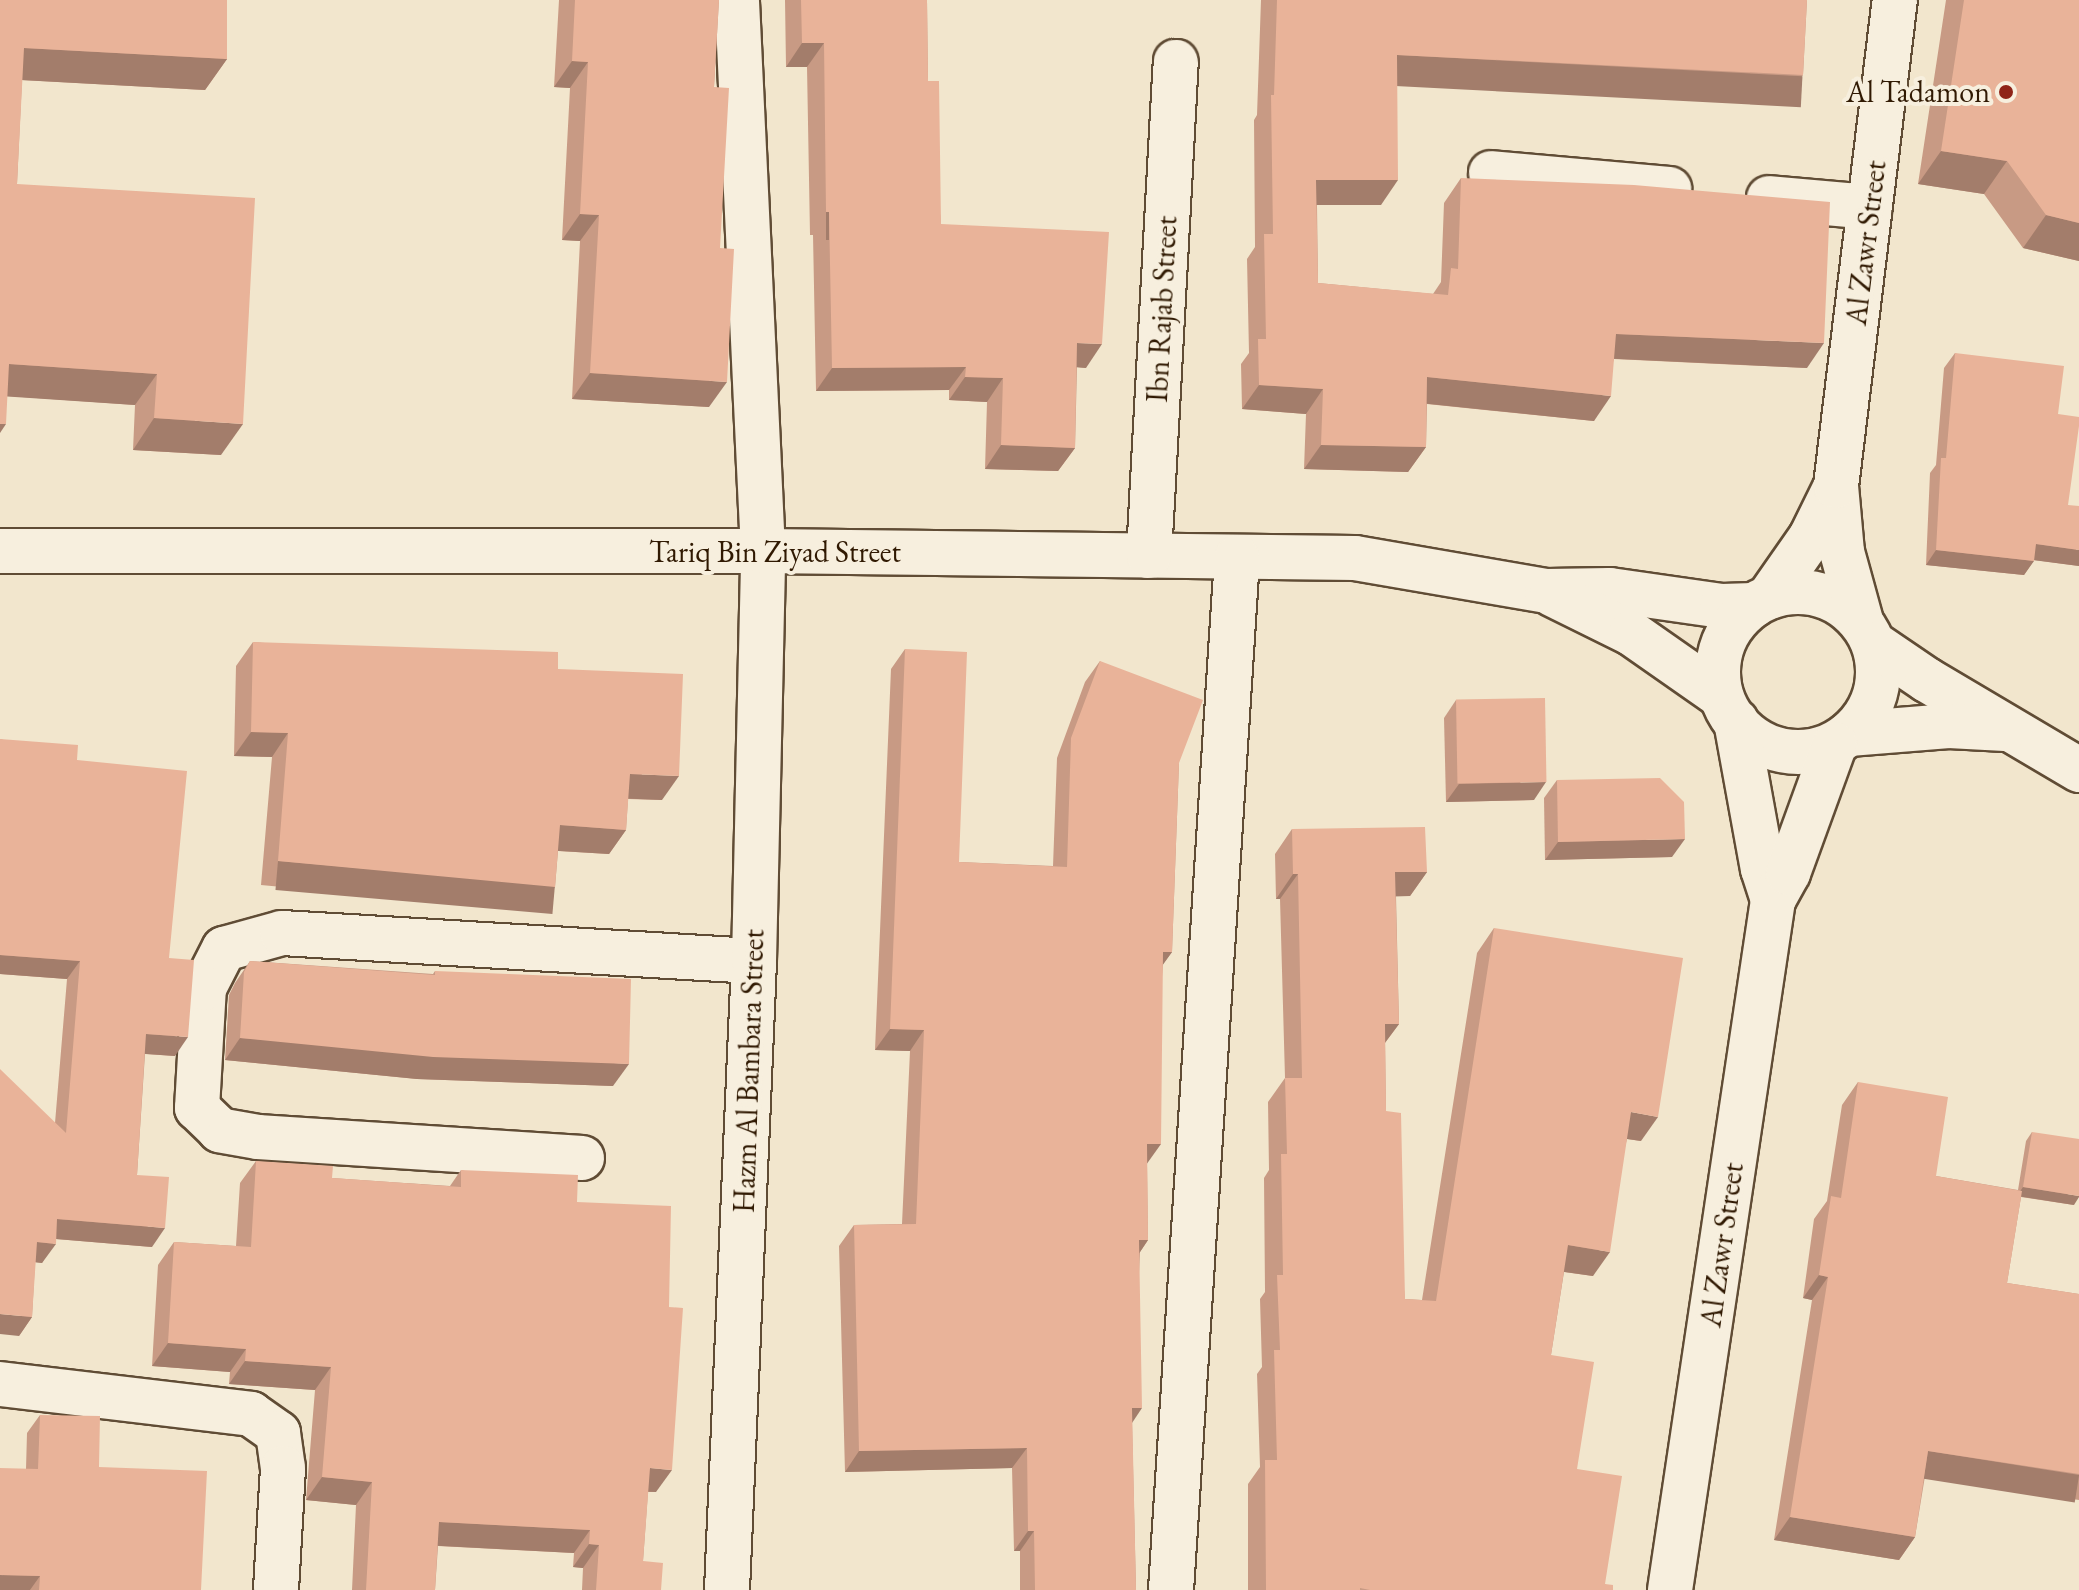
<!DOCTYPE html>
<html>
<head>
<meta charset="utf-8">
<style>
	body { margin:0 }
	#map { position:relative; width:2079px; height:1590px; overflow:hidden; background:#f2e6cd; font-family:"EB Garamond",serif }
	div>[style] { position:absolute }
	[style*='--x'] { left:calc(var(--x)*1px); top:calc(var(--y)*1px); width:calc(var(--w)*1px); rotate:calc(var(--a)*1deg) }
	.roads { filter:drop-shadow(2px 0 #604c35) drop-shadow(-2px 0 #604c35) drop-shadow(0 2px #604c35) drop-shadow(0 -2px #604c35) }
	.minor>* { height:44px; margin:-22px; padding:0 22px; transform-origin:22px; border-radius:22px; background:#f7efde }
	.minor>.ring { margin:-22px; padding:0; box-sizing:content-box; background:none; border:44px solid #f7efde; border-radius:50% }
	.wall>* { inset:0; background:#c89a84 }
	.shaded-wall>* { inset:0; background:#a37d6b; transform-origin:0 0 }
	.building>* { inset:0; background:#e9b399; transform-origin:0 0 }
	.dots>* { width:22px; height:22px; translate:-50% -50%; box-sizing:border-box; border:4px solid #f7efde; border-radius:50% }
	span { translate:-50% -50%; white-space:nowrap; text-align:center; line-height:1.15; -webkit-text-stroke:8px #f7efde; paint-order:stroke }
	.poi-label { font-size:30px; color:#301902 }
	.right { translate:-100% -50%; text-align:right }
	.street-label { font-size:30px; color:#301902 }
</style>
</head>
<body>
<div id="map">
	<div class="roads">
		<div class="minor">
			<i style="--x:1491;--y:173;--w:179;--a:5.1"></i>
			<i style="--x:1769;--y:198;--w:101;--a:5.1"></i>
			<i style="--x:0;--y:551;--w:763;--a:0"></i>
			<i style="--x:763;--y:551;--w:592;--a:0.68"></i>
			<i style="--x:1355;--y:558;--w:195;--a:9.8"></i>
			<i style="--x:1547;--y:591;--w:63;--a:-0.9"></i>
			<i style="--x:1610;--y:590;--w:113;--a:8.1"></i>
			<i style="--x:1722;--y:606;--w:32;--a:-2"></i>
			<i style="--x:1149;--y:556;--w:495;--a:-86.9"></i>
			<i class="ring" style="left:1718px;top:592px;width:116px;height:116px"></i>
			<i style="--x:1552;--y:594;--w:88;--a:26.3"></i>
			<i style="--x:1631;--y:633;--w:110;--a:35"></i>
			<i style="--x:1769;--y:597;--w:73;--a:-55"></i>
			<i style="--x:1811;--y:537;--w:57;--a:-63.9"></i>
			<i style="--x:1861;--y:621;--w:72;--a:-105.4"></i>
			<i style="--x:1842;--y:552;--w:66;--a:-95.2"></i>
			<i style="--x:1836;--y:486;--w:490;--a:-83.1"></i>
			<i style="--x:1874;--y:644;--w:64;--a:34.2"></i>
			<i style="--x:1927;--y:680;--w:177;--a:30.6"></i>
			<i style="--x:1736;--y:721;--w:150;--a:79.7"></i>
			<i style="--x:1763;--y:869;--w:33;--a:72"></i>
			<i style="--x:1849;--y:734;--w:100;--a:-4.6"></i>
			<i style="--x:1949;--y:726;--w:56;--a:3.1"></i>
			<i style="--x:582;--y:1158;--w:325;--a:-176.3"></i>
			<i style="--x:258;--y:1137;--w:39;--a:-170"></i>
			<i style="--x:220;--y:1130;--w:32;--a:-136"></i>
			<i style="--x:197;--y:1108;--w:120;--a:-86.7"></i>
			<i style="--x:204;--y:988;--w:44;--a:-62.9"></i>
			<i style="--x:224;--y:949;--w:60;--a:-15.4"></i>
			<i style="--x:282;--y:933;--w:473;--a:3.4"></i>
			<i style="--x:0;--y:1384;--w:253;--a:6.8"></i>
			<i style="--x:251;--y:1414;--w:33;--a:35"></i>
			<i style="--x:278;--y:1433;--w:35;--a:82"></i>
			<i style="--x:283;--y:1468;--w:122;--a:93.3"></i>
			<i style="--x:727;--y:1590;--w:630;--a:-87.54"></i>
			<i style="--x:754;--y:961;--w:410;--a:-88.7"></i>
			<i style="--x:763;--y:551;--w:551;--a:-92.71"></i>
			<i style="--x:1171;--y:1590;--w:1035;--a:-86.34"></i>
			<i style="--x:1670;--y:1590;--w:698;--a:-81.51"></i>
			<i style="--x:1773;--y:900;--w:31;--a:-61"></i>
			<i style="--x:1788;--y:873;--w:137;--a:-70"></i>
		</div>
	</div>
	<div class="wall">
		<i style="clip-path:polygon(0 0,227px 59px,205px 90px,22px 80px,17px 184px,221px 455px,133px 450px,135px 405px,8px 396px)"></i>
		<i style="clip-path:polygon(559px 0,719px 0,714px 87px,709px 407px,572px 399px,580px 241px,562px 240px,570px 88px,554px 87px)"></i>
		<i style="clip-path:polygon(785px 0,927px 0,928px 81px,941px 224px,1086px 368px,1077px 367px,1075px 448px,1058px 471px,985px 469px,987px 402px,949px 400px,949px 390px,816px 391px,813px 235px,810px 235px,807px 67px,786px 67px)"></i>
		<i style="clip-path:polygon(1261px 0,1807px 0,1803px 75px,1786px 100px,1397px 81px,1381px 205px,1317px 205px,1318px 283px,1433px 294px,1441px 282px,1444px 203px,1461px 178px,1807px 368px,1614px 359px,1594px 421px,1427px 404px,1426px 447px,1408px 472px,1304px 469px,1306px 414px,1242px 409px,1241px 364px,1249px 353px,1247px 259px,1255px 247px,1254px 120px,1257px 115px)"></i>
		<i style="clip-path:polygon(1946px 0,2079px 0,2079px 261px,2023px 248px,1984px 194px,1918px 184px)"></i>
		<i style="clip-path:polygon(1955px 353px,2058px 414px,2068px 505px,2079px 566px,2034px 560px,2024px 575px,1926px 565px,1930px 473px,1936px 465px,1944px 368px)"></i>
		<i style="clip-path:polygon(253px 642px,558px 669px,662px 800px,628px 799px,626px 830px,609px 854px,558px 851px,555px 887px,538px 911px,261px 885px,272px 757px,234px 756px,236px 666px)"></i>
		<i style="clip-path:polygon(905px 649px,959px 862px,1053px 866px,1057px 758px,1085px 682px,1100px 661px,1179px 763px,1172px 952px,1163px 964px,1147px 1164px,1148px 1240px,1140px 1252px,1132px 1422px,1136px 1590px,1020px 1590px,1020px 1551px,1014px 1551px,1012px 1468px,845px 1472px,839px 1246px,854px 1225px,902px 1224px,910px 1051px,875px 1050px,891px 669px)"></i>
		<i style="clip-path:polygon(1456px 700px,1534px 800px,1446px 802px,1444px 718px)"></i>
		<i style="clip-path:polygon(0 739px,77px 760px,169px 958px,175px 1056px,145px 1054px,137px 1175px,152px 1247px,56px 1239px,42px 1263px,35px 1262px,32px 1317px,19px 1336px,55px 1123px,67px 979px,0 974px)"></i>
		<i style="clip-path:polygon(1557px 780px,1672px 857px,1545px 860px,1544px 798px)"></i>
		<i style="clip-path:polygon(1292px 829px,1427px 872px,1410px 896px,1396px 896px,1399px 1024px,1385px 1043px,1386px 1111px,1405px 1299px,1422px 1300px,1477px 953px,1494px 928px,1641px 1141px,1627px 1139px,1593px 1276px,1564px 1272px,1551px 1355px,1577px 1469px,1605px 1584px,1613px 1590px,1248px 1590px,1248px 1484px,1260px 1467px,1257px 1374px,1262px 1367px,1260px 1299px,1265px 1292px,1264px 1178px,1269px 1170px,1268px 1102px,1285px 1078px,1280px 899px,1276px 899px,1275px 854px)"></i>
		<i style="clip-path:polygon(250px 961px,433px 974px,435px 971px,613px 1086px,417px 1079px,225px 1060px,229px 995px,235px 983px)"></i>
		<i style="clip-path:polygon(1858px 1082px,1936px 1176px,2018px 1190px,2026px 1141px,2032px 1132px,2074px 1205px,2021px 1197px,2007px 1283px,2079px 1294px,2079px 1500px,1925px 1476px,1915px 1537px,1899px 1560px,1774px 1540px,1812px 1300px,1803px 1298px,1814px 1219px,1827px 1201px,1842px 1105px)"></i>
		<i style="clip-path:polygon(256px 1161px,332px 1178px,450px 1186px,461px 1170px,577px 1202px,656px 1492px,648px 1492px,643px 1561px,661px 1590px,582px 1590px,583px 1568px,573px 1567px,574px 1553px,438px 1546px,435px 1590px,352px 1590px,356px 1505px,306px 1500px,315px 1390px,229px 1384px,230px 1372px,152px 1366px,158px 1265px,174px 1242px,236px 1246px,240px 1183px)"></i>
		<i style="clip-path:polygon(40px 1415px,99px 1467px,201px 1590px,0 1590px,26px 1469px,27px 1433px)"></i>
	</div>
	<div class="shaded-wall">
		<i style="clip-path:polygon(802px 43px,824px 43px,807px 67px,786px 67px)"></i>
		<i style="clip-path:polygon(24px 48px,227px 59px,205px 90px,2px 79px)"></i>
		<i style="left:1397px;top:55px;width:406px;height:31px;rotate:3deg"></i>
		<i style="clip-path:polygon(572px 61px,588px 62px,570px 88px,554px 87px)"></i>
		<i style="clip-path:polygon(1941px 151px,2007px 161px,1984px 194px,1918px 184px)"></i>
		<i style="clip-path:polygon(1316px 180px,1398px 180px,1381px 205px,1299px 205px)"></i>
		<i style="left:826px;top:212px;width:3px;height:28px"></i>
		<i style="clip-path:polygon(580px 214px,599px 215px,580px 241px,562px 240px)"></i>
		<i style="clip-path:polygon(2046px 215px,2079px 223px,2079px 261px,2023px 248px)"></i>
		<i style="clip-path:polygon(1616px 334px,1824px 343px,1807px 368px,1598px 358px)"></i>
		<i style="clip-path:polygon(1077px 343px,1102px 344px,1086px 368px,1061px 366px)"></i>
		<i style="clip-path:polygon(9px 364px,157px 374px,135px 405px,0 396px)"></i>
		<i style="clip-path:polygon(966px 367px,949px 390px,816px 391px,832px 368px)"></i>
		<i style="clip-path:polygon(590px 373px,727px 382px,709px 407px,572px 399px)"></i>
		<i style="clip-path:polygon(965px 377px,1003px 378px,987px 402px,949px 400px)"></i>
		<i style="clip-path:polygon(1427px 377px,1611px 396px,1594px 421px,1410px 402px)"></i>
		<i style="clip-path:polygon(1259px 385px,1323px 389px,1306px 414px,1242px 409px)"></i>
		<i style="clip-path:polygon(154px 418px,243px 424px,221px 455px,133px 450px)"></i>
		<i style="clip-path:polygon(0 424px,6px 424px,0 433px)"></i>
		<i style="clip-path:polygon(1001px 445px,1075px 448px,1058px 471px,985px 469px)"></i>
		<i style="clip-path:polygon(1321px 445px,1426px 447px,1408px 472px,1304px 469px)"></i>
		<i style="clip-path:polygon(2036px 544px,2079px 550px,2079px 566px,2025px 559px)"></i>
		<i style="clip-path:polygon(1936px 550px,2034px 561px,2024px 575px,1926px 565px)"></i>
		<i style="clip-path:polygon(251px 732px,288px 733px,272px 757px,234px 756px)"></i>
		<i style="clip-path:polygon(630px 774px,679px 776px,662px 800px,613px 798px)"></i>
		<i style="clip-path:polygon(1546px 782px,1534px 800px,1446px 802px,1459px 784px)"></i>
		<i style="clip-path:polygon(560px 825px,626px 830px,609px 854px,544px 850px)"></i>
		<i style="clip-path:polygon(1685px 839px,1672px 857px,1545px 860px,1558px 842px)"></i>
		<i style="left:278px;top:861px;width:278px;height:29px;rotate:5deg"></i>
		<i style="clip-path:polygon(1395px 872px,1427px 872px,1410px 896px,1378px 897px)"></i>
		<i style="clip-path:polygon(1293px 874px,1298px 874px,1280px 899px,1276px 899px)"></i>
		<i style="clip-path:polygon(1163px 952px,1172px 952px,1157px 973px)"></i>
		<i style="clip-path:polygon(0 955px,80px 961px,67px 979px,0 974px)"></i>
		<i style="clip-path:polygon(1385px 1024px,1399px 1024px,1381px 1048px)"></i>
		<i style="clip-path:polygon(890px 1029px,924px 1030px,910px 1051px,875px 1050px)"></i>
		<i style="clip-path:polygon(146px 1034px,188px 1037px,175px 1056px,133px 1053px)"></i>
		<i style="clip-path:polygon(240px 1038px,629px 1064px,613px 1086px,417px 1079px,225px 1060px)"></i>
		<i style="clip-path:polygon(1631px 1112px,1658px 1117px,1641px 1141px,1614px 1137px)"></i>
		<i style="clip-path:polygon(1147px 1144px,1161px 1144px,1146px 1165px)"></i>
		<i style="clip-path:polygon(2023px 1187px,2079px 1196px,2079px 1197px,2074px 1205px,2017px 1196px)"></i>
		<i style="clip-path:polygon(57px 1219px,165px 1228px,152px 1247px,44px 1238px)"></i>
		<i style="clip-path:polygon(1139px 1240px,1148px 1240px,1134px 1261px)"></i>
		<i style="clip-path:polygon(37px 1242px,56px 1244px,42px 1263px,24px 1261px)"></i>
		<i style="clip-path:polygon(1568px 1245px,1610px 1252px,1593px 1276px,1551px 1270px)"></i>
		<i style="clip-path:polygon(1819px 1275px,1828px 1277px,1812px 1300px,1803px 1298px)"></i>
		<i style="clip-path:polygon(0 1314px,32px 1317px,19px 1336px,0 1334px)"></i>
		<i style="clip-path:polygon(168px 1343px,246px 1349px,230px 1372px,152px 1366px)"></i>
		<i style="clip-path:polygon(245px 1361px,331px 1367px,315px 1390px,229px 1384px)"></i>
		<i style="clip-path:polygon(1132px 1408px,1142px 1408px,1128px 1429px)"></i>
		<i style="clip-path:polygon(1027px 1448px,1012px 1468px,845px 1472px,859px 1451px)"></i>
		<i style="left:1928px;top:1451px;width:153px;height:28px;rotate:9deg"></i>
		<i style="clip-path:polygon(650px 1468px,672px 1470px,656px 1492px,634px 1491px)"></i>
		<i style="clip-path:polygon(322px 1477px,372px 1482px,356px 1505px,306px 1500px)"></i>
		<i style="clip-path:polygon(1790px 1517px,1915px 1537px,1899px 1560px,1774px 1540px)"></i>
		<i style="clip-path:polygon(439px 1522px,590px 1530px,574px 1553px,423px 1545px)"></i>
		<i style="clip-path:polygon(1028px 1531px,1034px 1531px,1020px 1551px,1014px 1551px)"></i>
		<i style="clip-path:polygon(589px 1544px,599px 1545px,583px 1568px,573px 1567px)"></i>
		<i style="clip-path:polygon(0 1575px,40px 1576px,30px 1590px,0 1590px)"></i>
	</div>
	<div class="building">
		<i style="clip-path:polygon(0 0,227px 0,227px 59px,24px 48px,17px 184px,255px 198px,243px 424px,154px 418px,157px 374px,9px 364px,6px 424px,0 424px)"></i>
		<i style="clip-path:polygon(575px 0,719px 0,714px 87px,729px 88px,720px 248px,734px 249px,727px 382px,590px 373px,599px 215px,580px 214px,588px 62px,572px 61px)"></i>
		<i style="clip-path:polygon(801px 0,927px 0,928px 81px,939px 81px,941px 224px,1109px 232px,1102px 344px,1077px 343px,1075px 448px,1001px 445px,1003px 378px,965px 377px,966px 367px,832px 368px,829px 212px,826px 212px,824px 43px,802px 43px)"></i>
		<i style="clip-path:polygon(1277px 0,1807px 0,1803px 75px,1397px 55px,1398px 180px,1316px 180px,1318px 283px,1448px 295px,1451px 268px,1458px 269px,1461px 178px,1634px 185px,1830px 202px,1824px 343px,1616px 334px,1611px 396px,1427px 377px,1426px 447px,1321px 445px,1323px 389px,1259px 385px,1258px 339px,1266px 339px,1264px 234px,1273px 234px,1271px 95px,1274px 95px)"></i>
		<i style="clip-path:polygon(1964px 0,2079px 0,2079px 223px,2046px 215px,2007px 161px,1941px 151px)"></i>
		<i style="clip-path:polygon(1955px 353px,2064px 366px,2058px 414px,2079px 417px,2079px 426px,2068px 505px,2079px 506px,2079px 550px,2036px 544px,2034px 561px,1936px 550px,1941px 458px,1946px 458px)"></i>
		<i style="clip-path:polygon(253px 642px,558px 652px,558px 669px,683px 674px,679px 776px,630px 774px,626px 830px,560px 825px,555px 887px,278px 861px,288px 733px,251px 732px)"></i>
		<i style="clip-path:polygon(905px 649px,967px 652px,959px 862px,1067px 867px,1071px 738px,1100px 661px,1203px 700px,1179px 763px,1172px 952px,1163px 952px,1161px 1144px,1147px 1144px,1148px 1240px,1139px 1240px,1142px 1408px,1132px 1408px,1136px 1590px,1035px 1590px,1034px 1531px,1028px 1531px,1027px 1448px,859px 1451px,854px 1225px,916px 1224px,924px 1030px,890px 1029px)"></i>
		<i style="left:1545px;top:698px;width:84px;height:89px;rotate:89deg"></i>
		<i style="clip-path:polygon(0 739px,78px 745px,77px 760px,187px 771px,169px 958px,194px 960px,188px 1037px,146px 1034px,137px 1175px,169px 1177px,165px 1228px,57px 1219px,56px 1244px,37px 1242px,32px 1317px,0 1314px,0 1069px,66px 1133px,80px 961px,0 955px)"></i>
		<i style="clip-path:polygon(1660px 778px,1684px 802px,1685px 839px,1558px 842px,1557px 780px)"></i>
		<i style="clip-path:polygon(1425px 827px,1427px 872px,1395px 872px,1399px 1024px,1385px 1024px,1386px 1111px,1401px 1113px,1405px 1299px,1436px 1301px,1494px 928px,1683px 958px,1658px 1117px,1631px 1112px,1610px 1252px,1568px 1245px,1551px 1355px,1594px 1362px,1577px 1469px,1622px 1476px,1605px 1584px,1613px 1585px,1613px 1590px,1370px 1590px,1360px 1588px,1360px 1590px,1266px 1590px,1265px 1460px,1277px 1460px,1274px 1350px,1280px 1350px,1277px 1275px,1283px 1275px,1281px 1154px,1287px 1154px,1285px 1078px,1302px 1078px,1298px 874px,1293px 874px,1292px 829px)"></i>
		<i style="clip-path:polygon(250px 961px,435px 975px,435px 971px,631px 979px,629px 1064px,433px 1057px,240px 1038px,244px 972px)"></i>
		<i style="clip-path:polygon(1858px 1082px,1948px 1097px,1936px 1176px,2022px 1191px,2007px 1283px,2079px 1294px,2079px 1474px,1928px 1451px,1915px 1537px,1790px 1517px,1828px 1277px,1819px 1275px,1831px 1196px,1841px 1198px)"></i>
		<i style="clip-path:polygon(2032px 1132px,2079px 1139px,2079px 1196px,2023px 1187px)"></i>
		<i style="clip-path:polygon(256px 1161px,333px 1166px,332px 1178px,461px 1187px,461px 1170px,578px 1175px,577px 1202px,671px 1206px,669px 1307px,683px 1308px,672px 1470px,650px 1468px,643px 1561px,663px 1563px,661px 1590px,596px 1590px,599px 1545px,589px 1544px,590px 1530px,439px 1522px,435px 1590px,366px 1590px,372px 1482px,322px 1477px,331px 1367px,245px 1361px,246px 1349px,168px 1343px,174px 1242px,251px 1247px)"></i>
		<i style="clip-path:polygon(40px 1415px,100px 1416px,99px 1467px,207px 1471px,201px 1590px,39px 1590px,40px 1576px,0 1575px,0 1468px,38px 1469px)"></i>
	</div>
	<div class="dots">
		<i style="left:2006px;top:92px;background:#8f2418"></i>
	</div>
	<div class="poi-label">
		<span class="right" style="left:1990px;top:92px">Al Tadamon</span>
	</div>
	<div class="street-label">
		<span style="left:1866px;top:243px;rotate:-83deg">Al Zawr Street</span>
		<span style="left:1162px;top:309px;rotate:-87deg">Ibn Rajab Street</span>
		<span style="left:775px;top:552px">Tariq Bin Ziyad Street</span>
		<span style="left:749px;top:1071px;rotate:-88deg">Hazm Al Bambara Street</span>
		<span style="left:1722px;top:1245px;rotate:-82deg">Al Zawr Street</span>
	</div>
</div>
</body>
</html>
